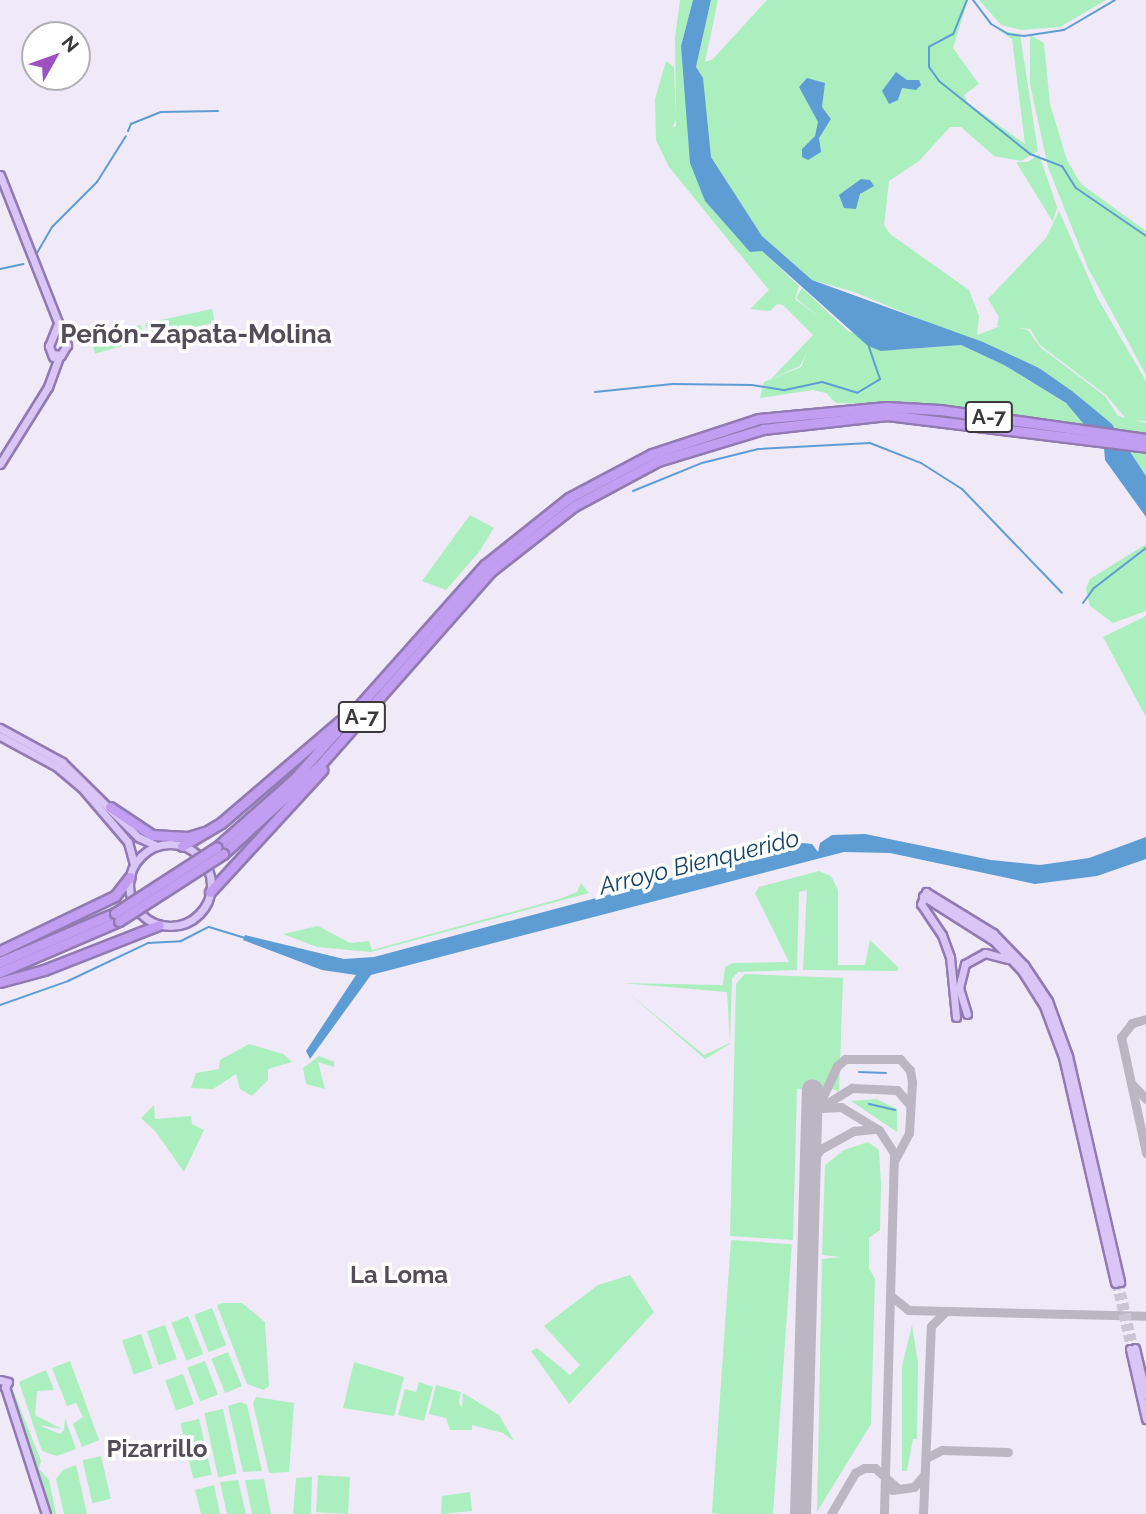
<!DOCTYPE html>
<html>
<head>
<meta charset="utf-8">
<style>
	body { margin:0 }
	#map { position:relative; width:1146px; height:1514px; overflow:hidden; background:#f0e9f8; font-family:Raleway,sans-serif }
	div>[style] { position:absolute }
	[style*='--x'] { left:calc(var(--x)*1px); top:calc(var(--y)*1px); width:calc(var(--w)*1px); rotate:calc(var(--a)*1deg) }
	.green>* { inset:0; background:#abefbe; transform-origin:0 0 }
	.water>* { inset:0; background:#5e9dd4 }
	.stream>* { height:2px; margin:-1px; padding:0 1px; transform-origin:1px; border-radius:1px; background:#5e9dd4 }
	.taxiway>* { height:9px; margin:-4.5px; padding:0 4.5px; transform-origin:4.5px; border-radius:4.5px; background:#bcb6c2 }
	.runway>* { height:21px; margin:-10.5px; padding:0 10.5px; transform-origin:10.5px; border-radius:10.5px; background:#bcb6c2 }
	.major-tunnel>* { height:7px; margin-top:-3.5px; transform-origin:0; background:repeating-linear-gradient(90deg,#ccc5d3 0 7px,transparent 0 10.5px) }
	.roads { filter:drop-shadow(2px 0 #927ab2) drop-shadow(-2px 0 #927ab2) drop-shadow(0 2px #927ab2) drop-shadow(0 -2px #927ab2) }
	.major>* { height:7px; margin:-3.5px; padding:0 3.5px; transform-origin:3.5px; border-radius:3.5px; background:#dac5f7 }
	.major>.ring { margin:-3.5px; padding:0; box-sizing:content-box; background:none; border:7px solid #dac5f7; border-radius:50% }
	.highway>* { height:9px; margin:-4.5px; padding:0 4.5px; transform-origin:4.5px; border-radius:4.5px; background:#c19ef1 }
	.bridges { filter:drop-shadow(2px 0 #927ab2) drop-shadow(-2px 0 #927ab2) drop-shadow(0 2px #927ab2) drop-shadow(0 -2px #927ab2) }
	.highway-bridge>* { height:9px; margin:-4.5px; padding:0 4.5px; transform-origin:4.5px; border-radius:4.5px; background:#c19ef1 }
	span { translate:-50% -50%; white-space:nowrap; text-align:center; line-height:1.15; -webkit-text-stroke:7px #fff; paint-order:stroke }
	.shield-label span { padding:2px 5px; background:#fff; border:2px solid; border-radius:5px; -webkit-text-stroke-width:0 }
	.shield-label { font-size:21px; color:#3a373d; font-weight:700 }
	.water-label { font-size:24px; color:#144368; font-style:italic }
	.neighbourhood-label { font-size:24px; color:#524d59; font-weight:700 }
	.quarter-label { font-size:26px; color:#524d59; font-weight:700 }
	.north { position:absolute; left:21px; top:21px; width:70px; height:70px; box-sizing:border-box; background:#fff; border:2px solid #b0afb1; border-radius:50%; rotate:50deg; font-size:19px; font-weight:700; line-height:28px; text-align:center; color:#3a373d }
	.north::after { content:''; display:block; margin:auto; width:24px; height:32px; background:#9e50c1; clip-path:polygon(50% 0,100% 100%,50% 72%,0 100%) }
</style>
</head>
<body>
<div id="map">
	<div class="green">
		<i style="clip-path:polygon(693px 0,681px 46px,705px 201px,750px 251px,762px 251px,799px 286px,795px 299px,818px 316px,796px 298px,802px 288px,848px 331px,896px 350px,961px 345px,1004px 365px,1067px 404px,1089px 428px,930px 405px,836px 403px,826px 393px,813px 390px,760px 398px,764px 382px,801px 367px,807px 352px,800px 366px,771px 379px,813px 335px,783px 305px,777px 304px,770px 311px,750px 309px,769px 290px,669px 167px,656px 140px,655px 99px,666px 61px,674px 67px,676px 120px,672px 128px,676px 126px,675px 38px,680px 0)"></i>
		<i style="clip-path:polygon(711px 0,718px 0,705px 62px,713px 59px,767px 0,968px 0,953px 48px,979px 84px,964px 95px,968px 103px,1025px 144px,1012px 39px,998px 30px,1020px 34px,1038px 151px,1021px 161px,994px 156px,961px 127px,950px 127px,919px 161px,889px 181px,884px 225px,890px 234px,969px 290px,979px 316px,977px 335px,1003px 325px,1028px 330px,1040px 347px,1105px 396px,1118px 416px,1146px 423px,1146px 476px,1112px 424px,1039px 368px,854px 292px,812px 280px,762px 236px,711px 157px,696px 67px)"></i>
		<i style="clip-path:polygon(979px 0,1106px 0,1060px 27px,1021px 30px,1001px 25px)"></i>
		<i style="clip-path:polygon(1030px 35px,1044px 43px,1050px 104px,1067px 160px,1081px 184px,1146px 231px,1146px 375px,1088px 268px,1048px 167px,1030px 84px)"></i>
		<i style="clip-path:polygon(1039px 154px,1057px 207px,1053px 222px,1016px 162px,1028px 162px)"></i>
		<i style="clip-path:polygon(1059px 211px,1098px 299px,1146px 381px,1146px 421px,1127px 420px,1106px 395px,1040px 345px,1030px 329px,997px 326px,999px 317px,988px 299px,1046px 238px)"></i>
		<i style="left:212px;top:309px;width:14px;height:68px;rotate:78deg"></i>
		<i style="left:141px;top:325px;width:15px;height:52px;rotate:74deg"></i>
		<i style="clip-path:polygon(470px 515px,494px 528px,479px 552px,446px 590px,422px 581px)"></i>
		<i style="clip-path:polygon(1146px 544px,1146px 611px,1113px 623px,1090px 606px,1086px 589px,1090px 579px)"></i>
		<i style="clip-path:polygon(1146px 616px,1146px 717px,1103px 637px)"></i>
		<i style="clip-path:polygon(819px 871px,831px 876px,838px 890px,838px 965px,865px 965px,870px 940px,899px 968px,897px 971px,803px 970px,807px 890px,799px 892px,797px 970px,738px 972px,732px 978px,730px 1044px,705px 1059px,627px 992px,704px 1055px,730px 1043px,727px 992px,621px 983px,723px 985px,725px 967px,733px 963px,789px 962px,755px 893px,759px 887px)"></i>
		<i style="clip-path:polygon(581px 883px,589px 893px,371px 952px,317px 947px,283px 934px,318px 926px,350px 943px,369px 941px,372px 950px,559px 899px,577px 892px)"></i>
		<i style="clip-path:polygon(745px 974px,843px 978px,839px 1092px,828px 1087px,797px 1089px,793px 1240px,730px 1236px,736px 984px)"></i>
		<i style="clip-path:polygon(249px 1044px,283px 1054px,292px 1062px,268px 1069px,268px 1080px,252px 1096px,240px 1089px,236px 1074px,213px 1089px,191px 1088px,196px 1073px,219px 1069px,220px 1060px)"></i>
		<i style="clip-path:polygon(319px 1056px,334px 1062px,334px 1067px,318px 1062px,325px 1089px,306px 1084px,303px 1068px)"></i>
		<i style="clip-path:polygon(876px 1099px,897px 1109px,897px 1132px,851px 1101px)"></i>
		<i style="clip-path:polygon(154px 1105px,155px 1119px,191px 1116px,192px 1124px,204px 1130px,184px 1172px,156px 1132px,141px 1118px)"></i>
		<i style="clip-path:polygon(868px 1142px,879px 1150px,881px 1184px,880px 1230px,869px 1238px,869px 1268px,875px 1279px,871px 1424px,817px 1512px,822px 1259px,841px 1257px,822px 1255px,825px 1165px,844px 1150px)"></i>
		<i style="left:731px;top:1240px;width:61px;height:274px;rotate:4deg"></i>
		<i style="clip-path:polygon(630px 1275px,654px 1312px,569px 1404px,531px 1351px,537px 1348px,570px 1375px,580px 1365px,544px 1326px,598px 1285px)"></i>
		<i style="clip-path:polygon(222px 1303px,242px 1303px,265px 1322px,269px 1386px,264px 1390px,247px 1384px,217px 1305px)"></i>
		<i style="left:212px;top:1308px;width:40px;height:19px;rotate:69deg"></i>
		<i style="left:188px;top:1316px;width:41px;height:18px;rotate:68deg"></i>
		<i style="left:165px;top:1325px;width:36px;height:19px;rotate:71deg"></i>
		<i style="clip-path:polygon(912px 1325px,918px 1363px,917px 1439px,913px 1439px,907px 1471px,902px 1471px,902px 1366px)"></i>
		<i style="left:141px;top:1334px;width:36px;height:20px;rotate:71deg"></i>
		<i style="left:228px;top:1352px;width:37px;height:18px;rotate:68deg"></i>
		<i style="clip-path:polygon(70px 1361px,99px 1440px,82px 1447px,73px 1424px,83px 1417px,76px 1403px,67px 1406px,52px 1368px)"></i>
		<i style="left:205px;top:1361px;width:36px;height:19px;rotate:69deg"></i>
		<i style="clip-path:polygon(354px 1362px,404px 1377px,394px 1416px,343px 1408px)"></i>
		<i style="clip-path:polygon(46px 1370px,54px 1390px,37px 1391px,35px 1415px,62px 1429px,38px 1425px,60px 1434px,64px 1430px,65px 1418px,76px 1449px,57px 1456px,42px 1451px,19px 1382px)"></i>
		<i style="left:183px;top:1374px;width:32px;height:19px;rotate:70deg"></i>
		<i style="clip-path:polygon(419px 1382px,433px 1387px,424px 1421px,398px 1415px,405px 1389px,416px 1392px)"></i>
		<i style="clip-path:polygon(11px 1385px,41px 1461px,39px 1469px,49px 1480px,56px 1514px,49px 1514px,10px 1396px)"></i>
		<i style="clip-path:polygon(436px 1385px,461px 1392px,459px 1402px,462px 1409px,463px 1393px,499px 1415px,514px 1441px,503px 1433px,472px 1425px,472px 1430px,450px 1430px,446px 1418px,429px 1414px)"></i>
		<i style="clip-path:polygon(256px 1397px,294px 1403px,289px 1472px,269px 1473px,253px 1403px)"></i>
		<i style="clip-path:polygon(241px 1402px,247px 1405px,262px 1471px,243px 1472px,228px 1406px)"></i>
		<i style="left:223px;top:1409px;width:66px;height:19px;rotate:78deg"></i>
		<i style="left:199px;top:1419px;width:57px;height:19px;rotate:77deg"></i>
		<i style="left:101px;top:1456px;width:44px;height:19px;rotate:77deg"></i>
		<i style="clip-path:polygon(76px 1465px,87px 1514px,64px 1514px,56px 1479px,63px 1470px)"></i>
		<i style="clip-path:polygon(312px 1477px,311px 1514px,293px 1514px,296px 1478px)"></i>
		<i style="left:350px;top:1477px;width:37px;height:32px;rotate:93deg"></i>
		<i style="clip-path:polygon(264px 1479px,271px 1514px,252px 1514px,245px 1480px)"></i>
		<i style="clip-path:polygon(238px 1480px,246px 1514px,227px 1514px,220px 1482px)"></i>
		<i style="clip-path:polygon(214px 1485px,220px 1514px,201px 1514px,195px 1490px)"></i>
		<i style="clip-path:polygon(470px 1492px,472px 1511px,441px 1514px,442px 1496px)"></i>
	</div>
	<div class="water">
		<i style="clip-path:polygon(693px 0,711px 0,696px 67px,703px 78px,711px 157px,762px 236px,812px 280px,983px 342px,1039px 368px,1072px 391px,1112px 424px,1146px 476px,1146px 517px,1105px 460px,1104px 448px,1066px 403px,1004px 365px,961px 345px,881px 351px,868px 346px,762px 251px,750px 252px,705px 201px,690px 163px,681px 46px)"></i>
		<i style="clip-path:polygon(896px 72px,907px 80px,919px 80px,921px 85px,916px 90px,902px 88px,898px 100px,889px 104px,882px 91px)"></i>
		<i style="clip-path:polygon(807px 78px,825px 83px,822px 107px,831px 119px,819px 138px,821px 152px,808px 160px,802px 157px,802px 149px,815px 136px,818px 122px,799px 87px)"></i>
		<i style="clip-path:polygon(861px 179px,870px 180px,874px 186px,860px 194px,856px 209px,844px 208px,839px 195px)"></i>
		<i style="clip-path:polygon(865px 834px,991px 860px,1040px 865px,1089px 858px,1146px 837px,1146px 859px,1097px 876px,1035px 884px,890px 853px,844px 852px,371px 975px,310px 1059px,306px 1051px,356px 975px,322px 970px,243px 940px,245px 935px,344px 959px,374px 957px,803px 843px,812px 844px,818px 852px,820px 843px,832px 835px)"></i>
	</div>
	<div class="stream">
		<i style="--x:967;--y:0;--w:37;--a:112"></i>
		<i style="--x:953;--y:34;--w:27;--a:152"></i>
		<i style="--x:929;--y:47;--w:20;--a:90"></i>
		<i style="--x:929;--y:67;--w:17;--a:54"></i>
		<i style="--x:939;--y:81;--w:117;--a:38.7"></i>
		<i style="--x:1030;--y:154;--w:34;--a:21"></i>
		<i style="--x:1062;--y:166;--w:26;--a:58"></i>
		<i style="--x:1076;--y:188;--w:85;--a:34.4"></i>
		<i style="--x:973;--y:0;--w:30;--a:53"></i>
		<i style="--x:991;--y:24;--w:20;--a:30"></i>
		<i style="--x:1008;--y:34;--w:16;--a:7"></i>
		<i style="--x:1024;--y:36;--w:40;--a:-8.5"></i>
		<i style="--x:1064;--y:30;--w:59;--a:-30.5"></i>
		<i style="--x:128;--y:131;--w:8;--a:-67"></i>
		<i style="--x:131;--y:124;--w:32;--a:-22"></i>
		<i style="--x:161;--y:112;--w:57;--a:-1"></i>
		<i style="--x:37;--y:253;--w:30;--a:-60"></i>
		<i style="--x:52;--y:227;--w:64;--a:-45"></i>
		<i style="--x:97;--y:182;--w:54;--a:-57.8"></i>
		<i style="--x:0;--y:269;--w:24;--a:-12"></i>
		<i style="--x:595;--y:392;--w:78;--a:-5.9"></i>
		<i style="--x:673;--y:384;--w:79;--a:0.7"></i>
		<i style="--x:752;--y:385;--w:33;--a:9"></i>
		<i style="--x:785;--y:390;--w:38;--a:-12"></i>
		<i style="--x:822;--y:382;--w:37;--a:17"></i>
		<i style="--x:857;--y:393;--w:27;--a:-31"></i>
		<i style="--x:880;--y:379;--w:34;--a:-109"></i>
		<i style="--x:633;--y:491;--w:74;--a:-22.1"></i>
		<i style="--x:702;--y:463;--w:58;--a:-14"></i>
		<i style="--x:758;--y:449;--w:112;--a:-3.1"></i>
		<i style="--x:870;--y:443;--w:55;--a:21.4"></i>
		<i style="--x:921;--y:463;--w:49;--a:32.4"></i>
		<i style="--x:962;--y:489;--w:144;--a:46.1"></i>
		<i style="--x:1083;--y:603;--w:19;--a:-54"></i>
		<i style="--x:1094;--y:588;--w:66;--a:-37.6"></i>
		<i style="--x:0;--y:1005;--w:72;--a:-19.4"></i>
		<i style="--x:68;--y:981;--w:89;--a:-25.4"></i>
		<i style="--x:148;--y:943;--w:33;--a:-3"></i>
		<i style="--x:181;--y:941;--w:31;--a:-27"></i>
		<i style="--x:209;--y:927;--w:37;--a:17"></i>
		<i style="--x:859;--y:1072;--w:27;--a:2"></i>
		<i style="--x:869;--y:1104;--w:27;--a:13"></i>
	</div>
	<div class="taxiway">
		<i style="--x:1146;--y:1019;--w:15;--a:164"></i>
		<i style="--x:1132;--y:1023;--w:18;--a:128"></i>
		<i style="--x:1121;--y:1037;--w:119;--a:77.8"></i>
		<i style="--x:1133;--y:1085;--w:19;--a:47"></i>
		<i style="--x:826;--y:1104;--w:31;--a:-32"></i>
		<i style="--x:852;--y:1088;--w:45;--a:2.5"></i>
		<i style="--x:897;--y:1090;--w:18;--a:49"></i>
		<i style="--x:821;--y:1108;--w:20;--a:-3"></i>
		<i style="--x:841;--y:1107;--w:44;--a:31.2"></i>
		<i style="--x:879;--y:1130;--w:27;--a:57"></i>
		<i style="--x:894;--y:1153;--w:361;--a:91.6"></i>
		<i style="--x:811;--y:1122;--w:62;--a:-65.1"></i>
		<i style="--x:837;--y:1066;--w:11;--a:-41"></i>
		<i style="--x:845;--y:1059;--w:55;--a:0"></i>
		<i style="--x:900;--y:1059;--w:15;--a:48"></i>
		<i style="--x:910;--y:1070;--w:12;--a:81"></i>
		<i style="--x:912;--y:1082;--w:51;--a:93.4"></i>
		<i style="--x:909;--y:1133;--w:30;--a:118"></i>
		<i style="--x:810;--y:1163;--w:18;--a:-52"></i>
		<i style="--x:821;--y:1149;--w:38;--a:-29"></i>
		<i style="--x:854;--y:1131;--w:20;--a:-6"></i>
		<i style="--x:891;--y:1296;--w:22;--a:39"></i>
		<i style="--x:908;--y:1310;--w:238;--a:1.4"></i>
		<i style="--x:926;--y:1458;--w:18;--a:-27"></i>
		<i style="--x:942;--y:1450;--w:66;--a:1.7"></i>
		<i style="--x:892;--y:1490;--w:22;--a:-8"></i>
		<i style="--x:914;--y:1487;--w:16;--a:-50"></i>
		<i style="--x:831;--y:1514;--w:48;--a:-59.7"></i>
		<i style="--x:855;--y:1473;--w:10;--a:-29"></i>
		<i style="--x:864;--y:1468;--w:11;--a:0"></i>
		<i style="--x:875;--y:1468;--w:30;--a:42"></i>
		<i style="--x:923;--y:1514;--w:188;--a:-87.6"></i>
		<i style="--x:931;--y:1326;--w:21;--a:-45"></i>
	</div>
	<div class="runway">
		<i style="--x:800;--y:1514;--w:425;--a:-88.4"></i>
	</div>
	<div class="major-tunnel">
		<i style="--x:1120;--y:1282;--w:68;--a:77.2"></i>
		<i style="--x:1115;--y:1283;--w:68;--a:77.2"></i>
	</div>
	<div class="roads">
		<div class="major">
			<i style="--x:0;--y:175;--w:183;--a:68.5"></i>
			<i style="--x:67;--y:345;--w:12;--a:121"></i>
			<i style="--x:61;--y:355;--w:8;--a:-173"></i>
			<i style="--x:53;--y:357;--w:12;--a:-110"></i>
			<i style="--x:49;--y:346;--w:22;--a:-68"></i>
			<i style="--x:0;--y:464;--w:91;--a:-58.1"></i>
			<i style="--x:48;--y:387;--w:33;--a:-70"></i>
			<i style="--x:0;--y:728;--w:71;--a:28.7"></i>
			<i style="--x:62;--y:762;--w:107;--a:44.6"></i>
			<i style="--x:138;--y:837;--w:21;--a:25"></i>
			<i style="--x:0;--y:736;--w:65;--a:28.5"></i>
			<i style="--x:57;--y:767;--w:33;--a:40"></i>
			<i style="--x:82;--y:788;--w:71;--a:49.6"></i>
			<i style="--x:128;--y:842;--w:23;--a:75"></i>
			<i class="ring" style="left:129px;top:844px;width:75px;height:75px"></i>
			<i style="--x:923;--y:896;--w:84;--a:32.4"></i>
			<i style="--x:994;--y:941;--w:41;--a:47"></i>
			<i style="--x:1022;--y:971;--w:41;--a:57.8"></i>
			<i style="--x:1044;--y:1006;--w:54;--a:69.6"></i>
			<i style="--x:1063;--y:1057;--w:232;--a:77"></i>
			<i style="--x:967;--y:1014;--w:27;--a:-107"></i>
			<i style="--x:959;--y:988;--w:25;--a:-76"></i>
			<i style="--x:965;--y:964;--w:23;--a:-29"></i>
			<i style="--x:985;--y:953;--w:24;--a:15"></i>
			<i style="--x:956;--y:1017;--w:60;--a:-95.7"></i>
			<i style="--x:950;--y:957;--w:23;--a:-110"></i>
			<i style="--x:942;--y:935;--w:37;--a:-124"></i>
			<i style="--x:921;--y:904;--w:13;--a:-67"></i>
			<i style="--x:926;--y:892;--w:79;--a:31.5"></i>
			<i style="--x:993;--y:933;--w:45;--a:45.9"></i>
			<i style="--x:1024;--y:965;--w:43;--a:56.3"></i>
			<i style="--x:1048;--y:1001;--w:59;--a:70"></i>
			<i style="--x:1068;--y:1056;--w:232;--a:77"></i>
			<i style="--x:1135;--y:1348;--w:48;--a:76.8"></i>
			<i style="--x:1130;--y:1349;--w:72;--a:77.1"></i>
			<i style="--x:0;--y:1380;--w:8;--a:14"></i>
			<i style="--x:8;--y:1382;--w:6;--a:121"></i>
			<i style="--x:5;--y:1387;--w:133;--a:72.1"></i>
		</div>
		<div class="highway">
			<i style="--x:110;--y:807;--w:50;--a:33.7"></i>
			<i style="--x:152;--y:835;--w:36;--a:3"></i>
			<i style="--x:188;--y:837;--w:17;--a:-17"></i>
			<i style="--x:182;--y:846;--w:45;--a:-30.5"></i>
			<i style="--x:221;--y:823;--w:157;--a:-40.6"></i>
			<i style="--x:217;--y:847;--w:106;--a:-41.5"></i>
			<i style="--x:296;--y:777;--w:284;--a:-48.3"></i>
			<i style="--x:485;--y:565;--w:107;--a:-38.6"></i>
			<i style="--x:569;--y:498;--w:94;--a:-27.9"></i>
			<i style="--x:652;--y:454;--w:113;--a:-18.1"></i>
			<i style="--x:759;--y:419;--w:128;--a:-5.4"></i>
			<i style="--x:886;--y:407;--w:54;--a:3.2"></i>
			<i style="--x:940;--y:410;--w:208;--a:8"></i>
			<i style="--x:223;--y:854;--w:130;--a:-42.5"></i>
			<i style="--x:319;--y:766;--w:260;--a:-48.6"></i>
			<i style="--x:491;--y:571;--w:105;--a:-38.1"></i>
			<i style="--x:574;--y:506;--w:95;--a:-28.2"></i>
			<i style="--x:658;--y:461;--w:110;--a:-16.9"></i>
			<i style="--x:763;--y:429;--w:125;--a:-6.4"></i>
			<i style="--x:887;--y:415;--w:261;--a:7"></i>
			<i style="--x:210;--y:892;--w:166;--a:-47.4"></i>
			<i style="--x:0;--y:951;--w:127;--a:-25.6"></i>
			<i style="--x:115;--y:896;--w:24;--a:-52"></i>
			<i style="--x:0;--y:962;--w:125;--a:-23.1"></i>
			<i style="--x:0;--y:972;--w:129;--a:-23.2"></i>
			<i style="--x:0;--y:982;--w:46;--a:-15.3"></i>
			<i style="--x:44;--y:970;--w:123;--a:-21.4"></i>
		</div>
	</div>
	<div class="bridges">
		<div class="highway-bridge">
			<i style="--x:115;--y:913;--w:121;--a:-32.9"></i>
			<i style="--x:119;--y:921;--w:124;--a:-32.8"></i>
		</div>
	</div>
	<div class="shield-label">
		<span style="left:989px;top:417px">A-7</span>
		<span style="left:362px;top:717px">A-7</span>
	</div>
	<div class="water-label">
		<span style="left:699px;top:862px;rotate:-14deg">Arroyo Bienquerido</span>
	</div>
	<div class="neighbourhood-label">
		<span style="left:399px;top:1275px">La Loma</span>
		<span style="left:157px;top:1449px">Pizarrillo</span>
	</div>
	<div class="quarter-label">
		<span style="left:196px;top:335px">Peñón-Zapata-Molina</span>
	</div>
	<div class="north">N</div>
</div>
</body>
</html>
